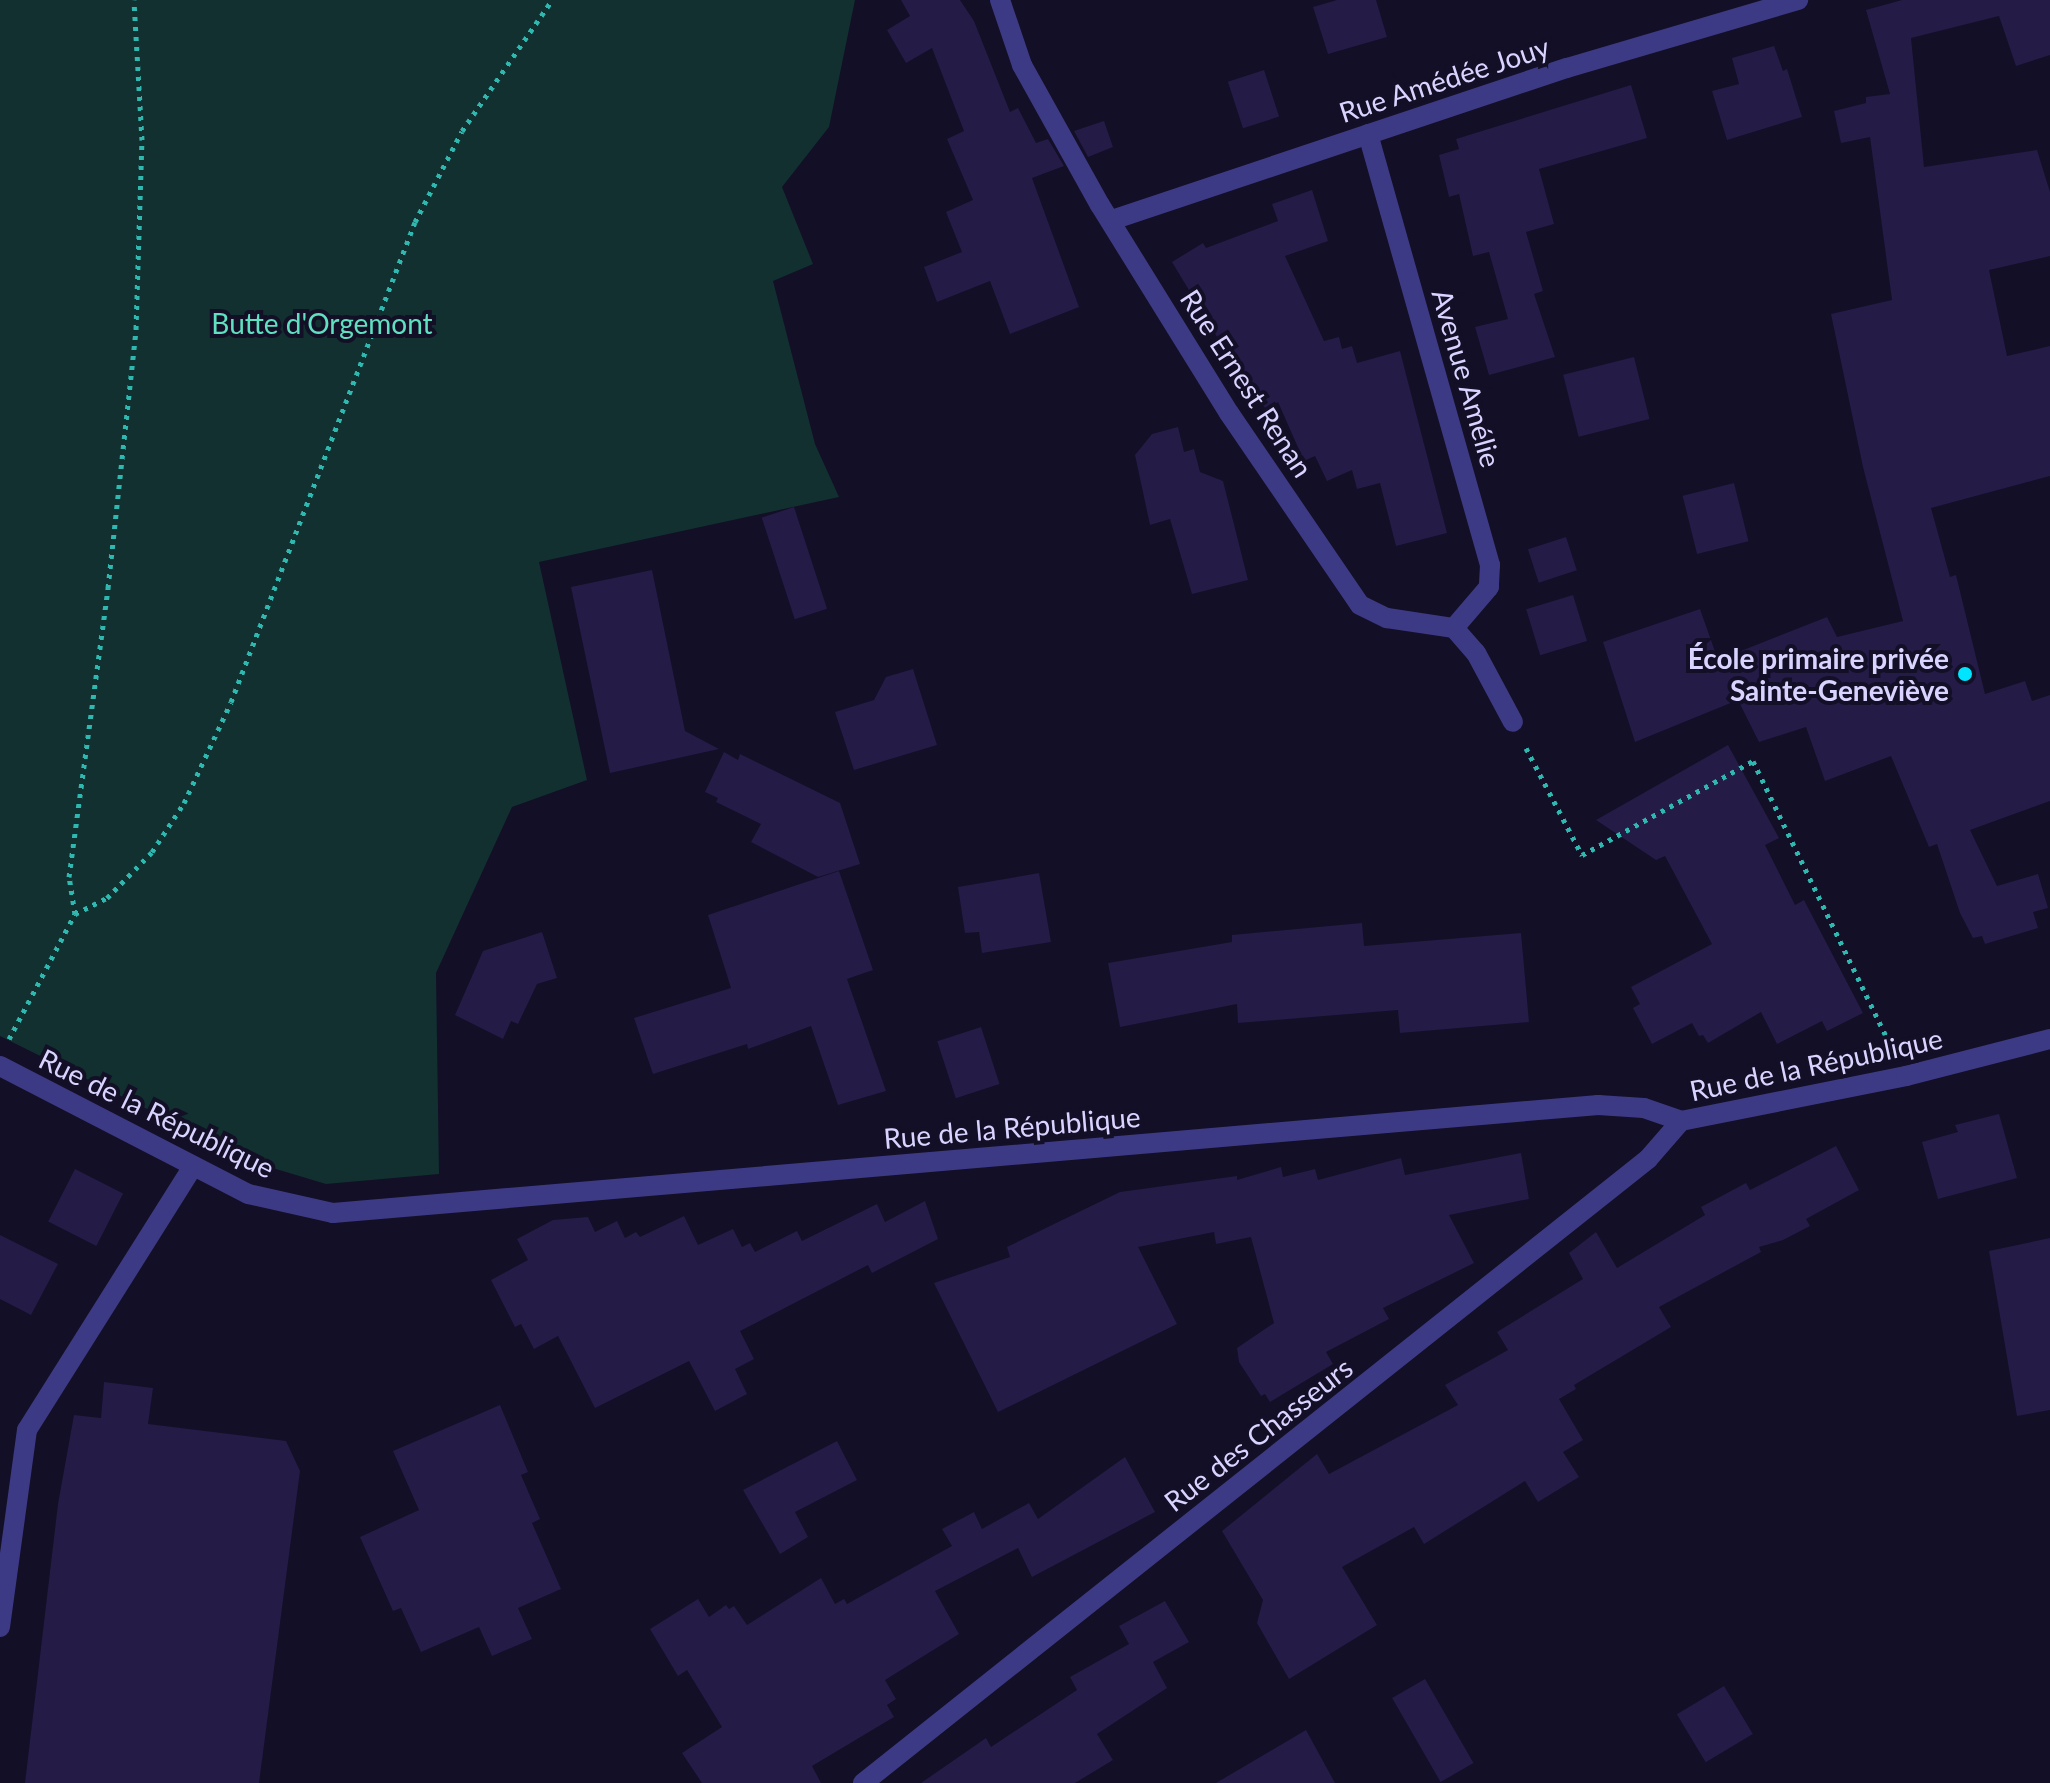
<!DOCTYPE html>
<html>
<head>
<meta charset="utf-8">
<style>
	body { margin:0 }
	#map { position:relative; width:2050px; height:1783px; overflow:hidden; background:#130f26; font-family:Lato,sans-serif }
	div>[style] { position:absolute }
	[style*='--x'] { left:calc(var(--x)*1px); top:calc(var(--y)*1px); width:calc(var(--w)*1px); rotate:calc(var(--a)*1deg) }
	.green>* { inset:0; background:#12302f }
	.building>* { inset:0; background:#241b47; transform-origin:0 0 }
	.path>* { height:5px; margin-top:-2.5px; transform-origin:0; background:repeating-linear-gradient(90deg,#2fb8b0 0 4px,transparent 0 10px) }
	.minor>* { height:20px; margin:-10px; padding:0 10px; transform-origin:10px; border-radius:10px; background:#3d3a85 }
	.dots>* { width:22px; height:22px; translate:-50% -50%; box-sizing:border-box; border:4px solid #130f26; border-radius:50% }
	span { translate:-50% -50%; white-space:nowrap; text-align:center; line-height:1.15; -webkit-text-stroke:8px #130f26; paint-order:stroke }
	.street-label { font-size:28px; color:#d9d4ff }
	.park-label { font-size:28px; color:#5fe0c0 }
	.poi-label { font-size:28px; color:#d9d4ff; font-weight:700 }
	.right { translate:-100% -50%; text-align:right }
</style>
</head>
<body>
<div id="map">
	<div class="green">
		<i style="clip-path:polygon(0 0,855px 0,829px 127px,782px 187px,813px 264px,773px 281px,815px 444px,839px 497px,539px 562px,587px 780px,512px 807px,436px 973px,439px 1174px,326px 1184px,256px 1163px,0 1036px)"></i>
	</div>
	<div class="building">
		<i style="clip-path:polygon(901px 0,960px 0,974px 21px,1010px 112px,1018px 108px,1036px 143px,1048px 139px,1064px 166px,1032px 178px,1079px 307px,1010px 334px,990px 281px,937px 302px,924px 267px,962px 252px,946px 212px,973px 200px,947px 139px,964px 131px,932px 48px,906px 63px,887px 30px,910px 16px)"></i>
		<i style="clip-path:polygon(1337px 0,1376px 0,1387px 37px,1328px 54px,1313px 7px)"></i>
		<i style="clip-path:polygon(1902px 0,2050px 0,2050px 55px,2016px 66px,1999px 16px,1911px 38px,1924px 167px,2037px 150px,2050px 192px,2050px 256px,1989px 270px,2007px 356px,2050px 346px,2050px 476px,1931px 508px,1950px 577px,1956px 575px,1985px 694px,2025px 681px,2032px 701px,2050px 695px,2050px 801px,1970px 830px,1997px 886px,2038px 874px,2048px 908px,2033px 912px,2038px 928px,1985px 944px,1982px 936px,1973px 938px,1960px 913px,1937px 844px,1929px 847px,1891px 756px,1825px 781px,1806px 727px,1759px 742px,1738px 700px,1635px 742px,1603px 642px,1700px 609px,1718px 660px,1827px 617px,1837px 637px,1903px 621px,1863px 467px,1831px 314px,1892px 300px,1870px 137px,1841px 143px,1834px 111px,1866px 103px,1866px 97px,1890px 94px,1866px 10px)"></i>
		<i style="clip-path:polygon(1774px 46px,1783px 71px,1787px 69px,1802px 117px,1727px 140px,1712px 91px,1739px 84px,1732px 58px)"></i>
		<i style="left:1264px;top:70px;width:49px;height:38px;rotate:72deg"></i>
		<i style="clip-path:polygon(1631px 85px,1647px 138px,1539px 169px,1554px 224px,1526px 232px,1543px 291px,1534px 294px,1555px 357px,1489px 375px,1475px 327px,1508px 319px,1489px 252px,1473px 256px,1459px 194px,1449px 197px,1439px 155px,1459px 149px,1456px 139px)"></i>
		<i style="clip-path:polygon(1104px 121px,1113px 147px,1088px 157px,1074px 131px)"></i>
		<i style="clip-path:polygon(1312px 190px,1328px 241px,1285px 256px,1324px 341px,1339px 337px,1342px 349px,1352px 346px,1357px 363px,1400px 351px,1447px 533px,1396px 546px,1380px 483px,1357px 489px,1352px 470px,1327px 481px,1315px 456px,1304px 461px,1278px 402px,1266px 409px,1243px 380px,1172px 262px,1203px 243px,1206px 248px,1278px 221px,1272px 204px)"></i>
		<i style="left:1634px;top:357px;width:64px;height:73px;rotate:76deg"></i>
		<i style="clip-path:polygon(1178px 427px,1184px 452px,1194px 449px,1200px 472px,1223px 481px,1248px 580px,1192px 594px,1170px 519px,1150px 525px,1135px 455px,1152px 434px)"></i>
		<i style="left:1734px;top:483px;width:60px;height:53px;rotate:76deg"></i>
		<i style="left:794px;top:507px;width:107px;height:34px;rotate:72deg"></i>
		<i style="left:1566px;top:537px;width:35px;height:40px;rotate:72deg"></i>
		<i style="clip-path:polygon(652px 570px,685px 731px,719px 749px,610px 773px,571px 587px)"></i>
		<i style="left:1573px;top:595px;width:48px;height:49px;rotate:73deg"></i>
		<i style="clip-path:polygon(913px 669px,937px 745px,854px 770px,835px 712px,874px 700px,886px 677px)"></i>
		<i style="clip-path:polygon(1728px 745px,1779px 838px,1765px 845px,1795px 905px,1804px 900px,1863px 1013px,1827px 1031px,1822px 1021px,1777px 1044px,1761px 1012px,1708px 1043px,1703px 1035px,1699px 1036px,1692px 1023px,1652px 1044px,1633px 1008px,1640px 1004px,1631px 987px,1712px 944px,1665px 856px,1656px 860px,1596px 820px)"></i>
		<i style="clip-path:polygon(724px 752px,738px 760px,740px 754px,840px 803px,860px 864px,818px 877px,751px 842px,761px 824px,716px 802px,718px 798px,705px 792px)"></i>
		<i style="clip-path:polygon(839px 871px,873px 970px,847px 979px,886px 1091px,838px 1105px,811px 1026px,748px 1049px,747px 1044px,653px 1074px,634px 1018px,731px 988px,708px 915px)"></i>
		<i style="clip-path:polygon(1039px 873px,1051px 942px,982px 953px,979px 932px,965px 933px,958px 887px)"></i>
		<i style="clip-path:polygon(1362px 923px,1364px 946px,1521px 933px,1529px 1022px,1400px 1033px,1398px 1010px,1238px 1023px,1237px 1004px,1120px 1027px,1108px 963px,1232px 942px,1232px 935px)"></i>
		<i style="clip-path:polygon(542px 932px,557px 978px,537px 984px,518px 1024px,511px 1021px,503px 1039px,455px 1015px,483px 951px)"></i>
		<i style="left:981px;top:1027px;width:60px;height:46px;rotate:72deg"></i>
		<i style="clip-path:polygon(1999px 1114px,2017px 1178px,1938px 1199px,1922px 1142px,1958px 1132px,1955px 1125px)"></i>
		<i style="clip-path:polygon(1836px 1146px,1859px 1190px,1806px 1219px,1810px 1226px,1783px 1240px,1759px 1247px,1761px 1252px,1659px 1307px,1671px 1327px,1574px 1385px,1576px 1389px,1559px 1399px,1583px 1440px,1563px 1452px,1579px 1477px,1538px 1502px,1525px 1481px,1424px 1544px,1414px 1527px,1342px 1567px,1377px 1625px,1289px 1679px,1257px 1623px,1263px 1600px,1222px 1531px,1317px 1454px,1329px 1474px,1458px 1405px,1445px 1385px,1508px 1350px,1497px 1332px,1583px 1279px,1569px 1253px,1596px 1232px,1617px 1268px,1705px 1215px,1701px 1207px,1746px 1183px,1750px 1190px)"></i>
		<i style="clip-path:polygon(1521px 1153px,1529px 1199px,1449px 1215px,1474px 1263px,1383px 1308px,1389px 1319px,1326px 1352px,1333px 1364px,1270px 1402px,1265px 1394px,1261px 1396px,1239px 1362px,1237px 1348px,1274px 1323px,1251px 1237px,1216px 1244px,1214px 1232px,1138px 1247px,1177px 1324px,998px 1412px,934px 1283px,1010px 1257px,1007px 1247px,1120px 1192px,1237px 1176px,1237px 1180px,1281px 1167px,1283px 1177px,1315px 1169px,1318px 1180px,1401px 1158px,1405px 1175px)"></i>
		<i style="left:75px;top:1169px;width:54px;height:59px;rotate:27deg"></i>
		<i style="clip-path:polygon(925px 1201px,938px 1239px,872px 1273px,868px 1265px,740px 1331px,754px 1359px,735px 1369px,747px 1394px,715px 1411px,689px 1361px,595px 1408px,558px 1336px,534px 1349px,521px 1324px,515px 1327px,491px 1280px,528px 1260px,517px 1239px,553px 1220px,588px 1217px,595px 1232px,617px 1221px,625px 1238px,636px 1232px,640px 1237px,684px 1216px,698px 1245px,733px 1229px,742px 1247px,750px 1243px,755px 1252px,797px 1231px,802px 1241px,877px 1204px,885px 1222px)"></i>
		<i style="clip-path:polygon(0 1235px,58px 1264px,31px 1315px,0 1299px)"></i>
		<i style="clip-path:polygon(2050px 1238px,2050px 1410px,2017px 1416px,1989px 1251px)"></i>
		<i style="clip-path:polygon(104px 1382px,153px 1388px,148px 1424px,286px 1441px,300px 1471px,259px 1783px,25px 1783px,58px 1504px,74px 1415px,101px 1418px)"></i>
		<i style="clip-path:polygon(500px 1405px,528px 1472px,521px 1475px,540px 1519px,532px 1523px,561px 1589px,518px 1608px,532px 1639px,492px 1656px,479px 1627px,421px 1652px,401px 1608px,393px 1611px,360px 1537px,419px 1510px,393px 1451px)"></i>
		<i style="clip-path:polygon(837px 1441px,857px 1480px,795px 1512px,808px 1537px,780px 1554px,743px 1490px)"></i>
		<i style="clip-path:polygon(1125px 1457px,1155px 1512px,1032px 1577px,1018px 1548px,935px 1591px,959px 1634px,885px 1680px,896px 1699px,887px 1705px,894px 1717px,812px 1766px,821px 1783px,702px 1783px,682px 1753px,722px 1727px,687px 1670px,678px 1676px,650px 1629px,698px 1599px,709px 1617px,726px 1605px,729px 1609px,734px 1606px,747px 1625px,821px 1578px,835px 1604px,844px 1599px,847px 1604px,952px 1546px,942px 1529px,974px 1512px,982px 1529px,1029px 1503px,1038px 1519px)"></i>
		<i style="clip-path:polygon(1165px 1601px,1189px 1642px,1153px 1662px,1167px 1688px,1097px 1734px,1113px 1760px,1075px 1783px,921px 1783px,986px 1738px,991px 1747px,1077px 1690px,1070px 1677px,1129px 1644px,1119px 1626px)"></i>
		<i style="left:1425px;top:1679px;width:97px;height:38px;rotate:60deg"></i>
		<i style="left:1724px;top:1686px;width:56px;height:55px;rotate:59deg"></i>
		<i style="clip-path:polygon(1306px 1730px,1335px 1783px,1216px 1783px)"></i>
	</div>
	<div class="path">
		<i style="--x:1526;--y:748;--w:121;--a:62.4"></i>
		<i style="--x:1582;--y:855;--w:195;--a:-28.8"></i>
		<i style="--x:1753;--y:761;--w:317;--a:64.2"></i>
		<i style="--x:75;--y:914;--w:37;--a:-99"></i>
		<i style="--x:69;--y:877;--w:292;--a:-82.3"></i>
		<i style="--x:108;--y:588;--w:261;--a:-83.8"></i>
		<i style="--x:136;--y:329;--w:189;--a:-88.2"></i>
		<i style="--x:142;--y:140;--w:140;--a:-93.3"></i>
		<i style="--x:9;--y:1039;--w:141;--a:-62.2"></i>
		<i style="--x:75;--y:914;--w:36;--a:-27"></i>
		<i style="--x:107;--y:898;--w:64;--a:-45.6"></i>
		<i style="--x:152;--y:852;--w:59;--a:-56.9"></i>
		<i style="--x:184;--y:803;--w:111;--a:-65"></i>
		<i style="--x:231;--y:702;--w:514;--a:-69.03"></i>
		<i style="--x:415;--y:222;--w:102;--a:-62.7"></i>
		<i style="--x:462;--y:131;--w:159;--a:-55.5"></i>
	</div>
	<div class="minor">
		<i style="--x:1000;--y:0;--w:69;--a:71.3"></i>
		<i style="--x:1022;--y:65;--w:160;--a:60.9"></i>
		<i style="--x:1100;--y:205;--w:245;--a:58.2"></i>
		<i style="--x:1229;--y:413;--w:232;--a:55.7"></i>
		<i style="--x:1360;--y:605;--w:30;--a:26"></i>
		<i style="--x:1387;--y:618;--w:68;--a:8.5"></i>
		<i style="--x:1454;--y:628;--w:33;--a:49"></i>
		<i style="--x:1476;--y:653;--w:78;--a:61.8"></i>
		<i style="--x:1368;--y:134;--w:448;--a:74.2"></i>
		<i style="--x:1490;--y:565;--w:22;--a:93"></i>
		<i style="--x:1489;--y:587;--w:54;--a:130.5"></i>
		<i style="--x:1112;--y:220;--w:480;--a:-18.5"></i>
		<i style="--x:1567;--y:68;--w:241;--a:-16.4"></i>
		<i style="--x:0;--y:1066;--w:279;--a:27.3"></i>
		<i style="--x:248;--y:1194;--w:87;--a:12.6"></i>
		<i style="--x:333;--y:1213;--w:1270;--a:-4.88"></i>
		<i style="--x:1598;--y:1105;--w:46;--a:3.7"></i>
		<i style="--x:1644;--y:1108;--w:39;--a:19"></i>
		<i style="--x:1681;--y:1121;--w:229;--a:-11.3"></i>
		<i style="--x:1906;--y:1076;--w:149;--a:-14.4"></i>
		<i style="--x:0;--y:1627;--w:199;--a:-82.2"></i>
		<i style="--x:27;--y:1430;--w:312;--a:-57.8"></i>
		<i style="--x:863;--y:1783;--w:1003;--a:-38.48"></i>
		<i style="--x:1648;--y:1159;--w:50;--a:-49"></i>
	</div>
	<div class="dots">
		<i style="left:1965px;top:674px;background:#00e5ff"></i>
	</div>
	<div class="street-label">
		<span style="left:1444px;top:79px;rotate:-18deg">Rue Amédée Jouy</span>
		<span style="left:1467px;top:378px;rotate:74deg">Avenue Amélie</span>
		<span style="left:1247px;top:383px;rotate:57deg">Rue Ernest Renan</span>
		<span style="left:1816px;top:1064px;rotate:-12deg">Rue de la République</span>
		<span style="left:157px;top:1113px;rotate:26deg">Rue de la République</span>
		<span style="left:1012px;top:1127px;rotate:-5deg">Rue de la République</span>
		<span style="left:1258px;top:1434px;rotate:-38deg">Rue des Chasseurs</span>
	</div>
	<div class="park-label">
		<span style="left:322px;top:323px">Butte d'Orgemont</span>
	</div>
	<div class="poi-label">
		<span class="right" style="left:1949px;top:674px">École primaire privée<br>Sainte-Geneviève</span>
	</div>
</div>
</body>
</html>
